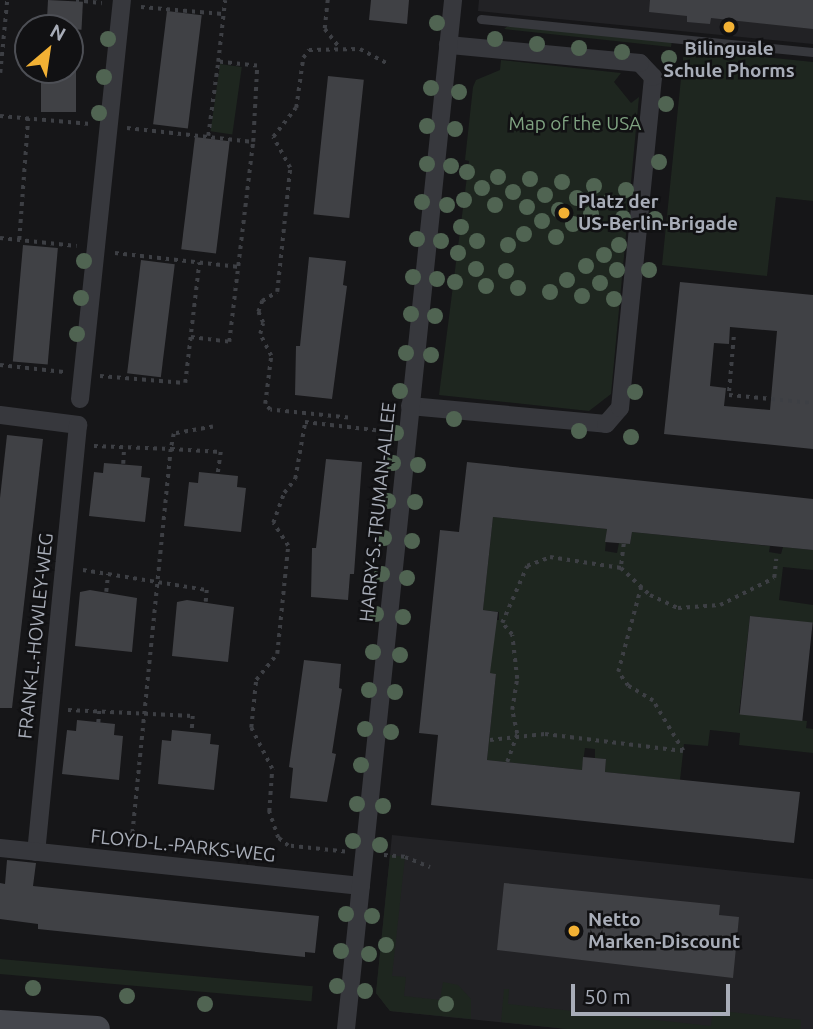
<!DOCTYPE html>
<html>
<head>
<meta charset="utf-8">
<style>
	body { margin:0 }
	#map { position:relative; width:813px; height:1029px; overflow:hidden; background:#161618; font-family:Ubuntu,sans-serif }
	div>[style] { position:absolute }
	[style*='--x'] { left:calc(var(--x)*1px); top:calc(var(--y)*1px); width:calc(var(--w)*1px); rotate:calc(var(--a)*1deg) }
	.built>* { inset:0; background:#222225 }
	.green>* { inset:0; background:#1e261f; transform-origin:0 0 }
	.building>* { inset:0; background:#404145; transform-origin:0 0 }
	.path>* { height:3.5px; margin-top:-1.75px; transform-origin:0; background:repeating-linear-gradient(90deg,#3d3f44 0 3.5px,transparent 0 8.5px) }
	.lane>* { height:9px; margin:-4.5px; padding:0 4.5px; transform-origin:4.5px; border-radius:4.5px; background:#37383d }
	.street>* { height:18px; margin:-9px; padding:0 9px; transform-origin:9px; border-radius:9px; background:#37383d }
	.secondary>* { height:26px; margin:-13px; padding:0 13px; transform-origin:13px; border-radius:13px; background:#45474d }
	.trees>* { width:16px; height:16px; margin:-8px; border-radius:50%; background:#506452 }
	.dots>* { width:19px; height:19px; translate:-50% -50%; box-sizing:border-box; border:4px solid #111113; border-radius:50% }
	span { translate:-50% -50%; white-space:nowrap; text-align:center; line-height:1.15; -webkit-text-stroke:5px #111113; paint-order:stroke }
	.poi-label { font-size:19px; color:#a8adb8; font-weight:700 }
	.left { translate:0 -50%; text-align:left }
	.park-label { font-size:19px; color:#7fa381 }
	.street-label { font-size:19px; color:#a8adb8 }
	.north { position:absolute; left:14px; top:14px; width:70px; height:70px; box-sizing:border-box; background:#111113; border:2px solid #4d4f55; border-radius:50%; rotate:29deg; font-size:19px; font-weight:700; line-height:28px; text-align:center; color:#a8adb8 }
	.north::after { content:''; display:block; margin:auto; width:24px; height:32px; background:#f2b134; clip-path:polygon(50% 0,100% 100%,50% 72%,0 100%) }
	.scale { position:absolute; left:571px; top:984px; width:159px; height:32px; box-sizing:border-box; border:4px solid #a8adb8; border-top:0; padding-left:9px; font-size:21px; line-height:24px; white-space:nowrap; color:#a8adb8; -webkit-text-stroke:5px #111113; paint-order:stroke }
</style>
</head>
<body>
<div id="map">
	<div class="built">
		<i style="clip-path:polygon(479px 0,813px 0,813px 44px,478px 11px)"></i>
		<i style="clip-path:polygon(392px 835px,813px 879px,813px 1029px,567px 1029px,390px 1011px,376px 993px)"></i>
	</div>
	<div class="green">
		<i style="clip-path:polygon(509px 25px,672px 41px,671px 47px,504px 29px)"></i>
		<i style="clip-path:polygon(684px 49px,813px 62px,813px 201px,776px 197px,767px 276px,662px 265px)"></i>
		<i style="clip-path:polygon(501px 60px,621px 73px,614px 82px,631px 103px,639px 97px,611px 394px,589px 411px,439px 395px,469px 161px,465px 160px,473px 87px,476px 80px,500px 70px)"></i>
		<i style="left:220px;top:64px;width:22px;height:68px;rotate:8deg"></i>
		<i style="clip-path:polygon(493px 517px,607px 529px,605px 551px,617px 553px,619px 543px,630px 544px,632px 532px,770px 546px,769px 552px,781px 554px,783px 547px,813px 550px,813px 570px,783px 567px,779px 600px,813px 605px,813px 623px,750px 616px,739px 713px,807px 721px,806px 728px,813px 729px,813px 753px,739px 745px,740px 733px,710px 730px,708px 746px,684px 744px,680px 780px,605px 772px,606px 759px,595px 758px,595px 749px,585px 748px,582px 770px,487px 760px,496px 674px,477px 672px,495px 634px,483px 619px,499px 620px,499px 612px,483px 610px)"></i>
		<i style="clip-path:polygon(390px 855px,405px 857px,392px 976px,406px 977px,404px 996px,440px 1000px,443px 982px,458px 985px,471px 999px,471px 1019px,390px 1011px,376px 993px)"></i>
		<i style="left:0;top:959px;width:314px;height:15px;rotate:5deg"></i>
		<i style="clip-path:polygon(504px 989px,509px 989px,508px 1004px,711px 1026px,713px 1010px,801px 1020px,801px 1029px,567px 1029px,501px 1022px)"></i>
	</div>
	<div class="building">
		<i style="left:48px;top:0;width:35px;height:28px;rotate:3deg"></i>
		<i style="clip-path:polygon(371px 0,409px 0,407px 24px,369px 20px)"></i>
		<i style="clip-path:polygon(650px 0,813px 0,813px 29px,711px 18px,710px 24px,687px 22px,687px 16px,649px 12px)"></i>
		<i style="left:167px;top:11px;width:35px;height:114px;rotate:7deg"></i>
		<i style="left:41px;top:70px;width:35px;height:42px"></i>
		<i style="left:328px;top:76px;width:36px;height:139px;rotate:6deg"></i>
		<i style="left:195px;top:137px;width:35px;height:113px;rotate:7deg"></i>
		<i style="left:23px;top:245px;width:35px;height:117px;rotate:5deg"></i>
		<i style="clip-path:polygon(309px 257px,346px 261px,343px 285px,347px 286px,332px 399px,295px 395px,296px 346px,300px 346px)"></i>
		<i style="left:141px;top:260px;width:34px;height:114px;rotate:7deg"></i>
		<i style="clip-path:polygon(evenodd,680px 282px,813px 295px,813px 449px,664px 434px,680px 282px,730px 327px,777px 331px,770px 410px,724px 406px,726px 388px,710px 386px,714px 343px,729px 344px,730px 327px)"></i>
		<i style="clip-path:polygon(7px 435px,43px 439px,12px 708px,0 708px,0 498px)"></i>
		<i style="clip-path:polygon(326px 459px,362px 462px,354px 574px,350px 574px,348px 600px,311px 597px,312px 548px,316px 548px)"></i>
		<i style="clip-path:polygon(467px 462px,813px 499px,813px 550px,632px 532px,630px 544px,605px 542px,607px 529px,493px 517px,483px 610px,498px 612px,490px 673px,496px 674px,487px 760px,582px 770px,583px 757px,606px 759px,605px 772px,800px 792px,794px 843px,431px 805px,438px 735px,419px 733px,440px 530px,459px 532px)"></i>
		<i style="clip-path:polygon(104px 463px,142px 466px,141px 477px,150px 478px,145px 522px,89px 516px,94px 472px,103px 473px)"></i>
		<i style="clip-path:polygon(199px 472px,238px 476px,237px 487px,246px 488px,241px 532px,184px 526px,189px 482px,198px 483px)"></i>
		<i style="clip-path:polygon(90px 590px,137px 598px,132px 652px,75px 646px,80px 592px)"></i>
		<i style="clip-path:polygon(187px 600px,234px 607px,228px 662px,172px 656px,177px 602px)"></i>
		<i style="left:750px;top:616px;width:63px;height:99px;rotate:6deg"></i>
		<i style="clip-path:polygon(304px 660px,341px 664px,339px 688px,342px 689px,332px 753px,336px 754px,327px 802px,290px 798px,293px 768px,289px 767px)"></i>
		<i style="clip-path:polygon(77px 720px,115px 724px,114px 735px,123px 736px,119px 780px,62px 774px,67px 730px,76px 731px)"></i>
		<i style="clip-path:polygon(172px 730px,211px 734px,210px 744px,219px 745px,214px 790px,158px 784px,162px 740px,171px 741px)"></i>
		<i style="clip-path:polygon(7px 860px,36px 863px,33px 886px,319px 916px,315px 953px,305px 952px,305px 957px,210px 947px,38px 929px,38px 924px,0 919px,0 883px,5px 884px)"></i>
		<i style="clip-path:polygon(504px 883px,720px 905px,719px 915px,739px 917px,733px 978px,497px 950px)"></i>
	</div>
	<div class="path">
		<i style="--x:76;--y:0;--w:26;--a:7"></i>
		<i style="--x:328;--y:0;--w:29;--a:96"></i>
		<i style="--x:325;--y:29;--w:24;--a:52"></i>
		<i style="--x:141;--y:7;--w:82;--a:4.9"></i>
		<i style="--x:0;--y:73;--w:73;--a:-84.5"></i>
		<i style="--x:0;--y:116;--w:91;--a:5"></i>
		<i style="--x:127;--y:128;--w:127;--a:6.3"></i>
		<i style="--x:208;--y:136;--w:75;--a:-82.3"></i>
		<i style="--x:0;--y:238;--w:77;--a:5.9"></i>
		<i style="--x:19;--y:240;--w:122;--a:-85.8"></i>
		<i style="--x:115;--y:253;--w:125;--a:6.4"></i>
		<i style="--x:191;--y:337;--w:38;--a:7"></i>
		<i style="--x:229;--y:342;--w:201;--a:-83.2"></i>
		<i style="--x:253;--y:142;--w:76;--a:-87"></i>
		<i style="--x:257;--y:66;--w:39;--a:-174"></i>
		<i style="--x:218;--y:62;--w:62;--a:-83.6"></i>
		<i style="--x:734;--y:337;--w:58;--a:94.9"></i>
		<i style="--x:729;--y:395;--w:84;--a:5.4"></i>
		<i style="--x:0;--y:365;--w:64;--a:6.2"></i>
		<i style="--x:100;--y:376;--w:85;--a:4.7"></i>
		<i style="--x:185;--y:383;--w:121;--a:-83.3"></i>
		<i style="--x:348;--y:418;--w:78;--a:-174.1"></i>
		<i style="--x:270;--y:410;--w:8;--a:-130"></i>
		<i style="--x:265;--y:404;--w:48;--a:-82.9"></i>
		<i style="--x:271;--y:356;--w:25;--a:-117"></i>
		<i style="--x:260;--y:334;--w:11;--a:-75"></i>
		<i style="--x:263;--y:323;--w:12;--a:-114"></i>
		<i style="--x:258;--y:312;--w:12;--a:-70"></i>
		<i style="--x:262;--y:301;--w:17;--a:-31"></i>
		<i style="--x:277;--y:292;--w:125;--a:-84"></i>
		<i style="--x:290;--y:168;--w:35;--a:-119"></i>
		<i style="--x:273;--y:137;--w:37;--a:-52"></i>
		<i style="--x:296;--y:108;--w:50;--a:-82"></i>
		<i style="--x:303;--y:58;--w:10;--a:-53"></i>
		<i style="--x:309;--y:50;--w:51;--a:-1.1"></i>
		<i style="--x:360;--y:49;--w:30;--a:28"></i>
		<i style="--x:213;--y:427;--w:40;--a:170"></i>
		<i style="--x:174;--y:434;--w:15;--a:101"></i>
		<i style="--x:171;--y:449;--w:50;--a:3.4"></i>
		<i style="--x:221;--y:452;--w:22;--a:98"></i>
		<i style="--x:94;--y:446;--w:77;--a:2.2"></i>
		<i style="--x:171;--y:449;--w:395;--a:95.7"></i>
		<i style="--x:123;--y:464;--w:17;--a:-87"></i>
		<i style="--x:624;--y:544;--w:24;--a:97"></i>
		<i style="--x:621;--y:568;--w:40;--a:43"></i>
		<i style="--x:650;--y:595;--w:31;--a:25"></i>
		<i style="--x:678;--y:608;--w:42;--a:-4.1"></i>
		<i style="--x:720;--y:605;--w:60;--a:-26.6"></i>
		<i style="--x:774;--y:578;--w:19;--a:-84"></i>
		<i style="--x:83;--y:570;--w:126;--a:9.2"></i>
		<i style="--x:207;--y:590;--w:12;--a:95"></i>
		<i style="--x:106;--y:592;--w:18;--a:-84"></i>
		<i style="--x:68;--y:710;--w:125;--a:2.7"></i>
		<i style="--x:193;--y:716;--w:16;--a:94"></i>
		<i style="--x:98;--y:723;--w:12;--a:-85"></i>
		<i style="--x:490;--y:740;--w:55;--a:-6.2"></i>
		<i style="--x:545;--y:734;--w:139;--a:7"></i>
		<i style="--x:683;--y:751;--w:58;--a:-121"></i>
		<i style="--x:653;--y:701;--w:29;--a:-149"></i>
		<i style="--x:628;--y:686;--w:17;--a:-126"></i>
		<i style="--x:618;--y:672;--w:88;--a:-74.9"></i>
		<i style="--x:507;--y:762;--w:30;--a:-70"></i>
		<i style="--x:517;--y:734;--w:25;--a:-102"></i>
		<i style="--x:512;--y:710;--w:31;--a:-81"></i>
		<i style="--x:517;--y:679;--w:44;--a:-96.5"></i>
		<i style="--x:512;--y:635;--w:16;--a:-130"></i>
		<i style="--x:502;--y:623;--w:62;--a:-66.3"></i>
		<i style="--x:527;--y:566;--w:25;--a:-21"></i>
		<i style="--x:550;--y:557;--w:72;--a:8.8"></i>
		<i style="--x:345;--y:852;--w:57;--a:-174"></i>
		<i style="--x:288;--y:846;--w:13;--a:-141"></i>
		<i style="--x:278;--y:838;--w:28;--a:-109"></i>
		<i style="--x:269;--y:812;--w:43;--a:-86"></i>
		<i style="--x:272;--y:769;--w:46;--a:-117.1"></i>
		<i style="--x:251;--y:728;--w:48;--a:-84.1"></i>
		<i style="--x:256;--y:680;--w:33;--a:-51"></i>
		<i style="--x:277;--y:654;--w:109;--a:-84.2"></i>
		<i style="--x:288;--y:546;--w:27;--a:-123"></i>
		<i style="--x:273;--y:523;--w:32;--a:-70"></i>
		<i style="--x:284;--y:493;--w:18;--a:-52"></i>
		<i style="--x:295;--y:479;--w:58;--a:-80"></i>
		<i style="--x:305;--y:422;--w:87;--a:6.6"></i>
		<i style="--x:384;--y:855;--w:21;--a:5"></i>
		<i style="--x:405;--y:857;--w:27;--a:22"></i>
	</div>
	<div class="lane">
		<i style="--x:481;--y:19;--w:334;--a:5.7"></i>
	</div>
	<div class="street">
		<i style="--x:80;--y:399;--w:401;--a:-84"></i>
		<i style="--x:410;--y:406;--w:197;--a:5.2"></i>
		<i style="--x:606;--y:424;--w:21;--a:-49"></i>
		<i style="--x:620;--y:408;--w:333;--a:-84.3"></i>
		<i style="--x:653;--y:77;--w:19;--a:-133"></i>
		<i style="--x:640;--y:63;--w:193;--a:-174.6"></i>
		<i style="--x:0;--y:415;--w:79;--a:7.3"></i>
		<i style="--x:78;--y:425;--w:429;--a:95.6"></i>
		<i style="--x:0;--y:848;--w:363;--a:6"></i>
		<i style="--x:346;--y:1029;--w:1035;--a:-84.06"></i>
	</div>
	<div class="secondary">
		<i style="--x:0;--y:1023;--w:97;--a:3.5"></i>
	</div>
	<div class="trees">
		<i style="left:437px;top:23px"></i>
		<i style="left:108px;top:39px"></i>
		<i style="left:495px;top:39px"></i>
		<i style="left:537px;top:44px"></i>
		<i style="left:579px;top:48px"></i>
		<i style="left:622px;top:52px"></i>
		<i style="left:669px;top:58px"></i>
		<i style="left:104px;top:77px"></i>
		<i style="left:431px;top:88px"></i>
		<i style="left:459px;top:92px"></i>
		<i style="left:666px;top:104px"></i>
		<i style="left:99px;top:113px"></i>
		<i style="left:427px;top:126px"></i>
		<i style="left:455px;top:129px"></i>
		<i style="left:659px;top:162px"></i>
		<i style="left:427px;top:164px"></i>
		<i style="left:451px;top:166px"></i>
		<i style="left:467px;top:172px"></i>
		<i style="left:498px;top:177px"></i>
		<i style="left:530px;top:179px"></i>
		<i style="left:562px;top:182px"></i>
		<i style="left:594px;top:186px"></i>
		<i style="left:482px;top:188px"></i>
		<i style="left:626px;top:190px"></i>
		<i style="left:513px;top:192px"></i>
		<i style="left:545px;top:195px"></i>
		<i style="left:577px;top:198px"></i>
		<i style="left:464px;top:200px"></i>
		<i style="left:422px;top:202px"></i>
		<i style="left:609px;top:202px"></i>
		<i style="left:447px;top:205px"></i>
		<i style="left:495px;top:205px"></i>
		<i style="left:527px;top:207px"></i>
		<i style="left:559px;top:210px"></i>
		<i style="left:591px;top:214px"></i>
		<i style="left:623px;top:218px"></i>
		<i style="left:655px;top:219px"></i>
		<i style="left:542px;top:221px"></i>
		<i style="left:573px;top:224px"></i>
		<i style="left:461px;top:227px"></i>
		<i style="left:524px;top:234px"></i>
		<i style="left:556px;top:237px"></i>
		<i style="left:417px;top:239px"></i>
		<i style="left:441px;top:241px"></i>
		<i style="left:477px;top:241px"></i>
		<i style="left:508px;top:245px"></i>
		<i style="left:619px;top:245px"></i>
		<i style="left:458px;top:253px"></i>
		<i style="left:604px;top:255px"></i>
		<i style="left:84px;top:261px"></i>
		<i style="left:586px;top:266px"></i>
		<i style="left:476px;top:269px"></i>
		<i style="left:617px;top:270px"></i>
		<i style="left:649px;top:270px"></i>
		<i style="left:506px;top:271px"></i>
		<i style="left:413px;top:277px"></i>
		<i style="left:437px;top:279px"></i>
		<i style="left:567px;top:280px"></i>
		<i style="left:455px;top:282px"></i>
		<i style="left:600px;top:283px"></i>
		<i style="left:486px;top:286px"></i>
		<i style="left:518px;top:288px"></i>
		<i style="left:550px;top:292px"></i>
		<i style="left:582px;top:296px"></i>
		<i style="left:81px;top:298px"></i>
		<i style="left:614px;top:299px"></i>
		<i style="left:411px;top:314px"></i>
		<i style="left:435px;top:316px"></i>
		<i style="left:77px;top:334px"></i>
		<i style="left:406px;top:353px"></i>
		<i style="left:431px;top:355px"></i>
		<i style="left:400px;top:391px"></i>
		<i style="left:635px;top:392px"></i>
		<i style="left:454px;top:419px"></i>
		<i style="left:579px;top:431px"></i>
		<i style="left:396px;top:433px"></i>
		<i style="left:631px;top:437px"></i>
		<i style="left:393px;top:463px"></i>
		<i style="left:418px;top:465px"></i>
		<i style="left:388px;top:501px"></i>
		<i style="left:415px;top:502px"></i>
		<i style="left:384px;top:538px"></i>
		<i style="left:412px;top:541px"></i>
		<i style="left:382px;top:574px"></i>
		<i style="left:407px;top:578px"></i>
		<i style="left:376px;top:614px"></i>
		<i style="left:403px;top:617px"></i>
		<i style="left:373px;top:652px"></i>
		<i style="left:400px;top:655px"></i>
		<i style="left:369px;top:690px"></i>
		<i style="left:395px;top:692px"></i>
		<i style="left:365px;top:729px"></i>
		<i style="left:391px;top:732px"></i>
		<i style="left:361px;top:765px"></i>
		<i style="left:357px;top:804px"></i>
		<i style="left:383px;top:806px"></i>
		<i style="left:353px;top:841px"></i>
		<i style="left:380px;top:845px"></i>
		<i style="left:346px;top:914px"></i>
		<i style="left:372px;top:916px"></i>
		<i style="left:386px;top:945px"></i>
		<i style="left:341px;top:951px"></i>
		<i style="left:369px;top:954px"></i>
		<i style="left:337px;top:986px"></i>
		<i style="left:33px;top:988px"></i>
		<i style="left:365px;top:991px"></i>
		<i style="left:127px;top:996px"></i>
		<i style="left:205px;top:1004px"></i>
		<i style="left:446px;top:1004px"></i>
	</div>
	<div class="dots">
		<i style="left:729px;top:27px;background:#f2b134"></i>
		<i style="left:564px;top:213px;background:#f2b134"></i>
		<i style="left:574px;top:931px;background:#f2b134"></i>
	</div>
	<div class="poi-label">
		<span style="left:729px;top:60px">Bilinguale<br>Schule Phorms</span>
		<span class="left" style="left:578px;top:213px">Platz der<br>US-Berlin-Brigade</span>
		<span class="left" style="left:588px;top:931px">Netto<br>Marken-Discount</span>
	</div>
	<div class="park-label">
		<span style="left:575px;top:124px">Map of the USA</span>
	</div>
	<div class="street-label">
		<span style="left:378px;top:512px;rotate:-84deg">HARRY-S.-TRUMAN-ALLEE</span>
		<span style="left:36px;top:636px;rotate:-84deg">FRANK-L.-HOWLEY-WEG</span>
		<span style="left:183px;top:846px;rotate:6deg">FLOYD-L.-PARKS-WEG</span>
	</div>
	<div class="north">N</div>
	<div class="scale">50 m</div>
</div>
</body>
</html>
